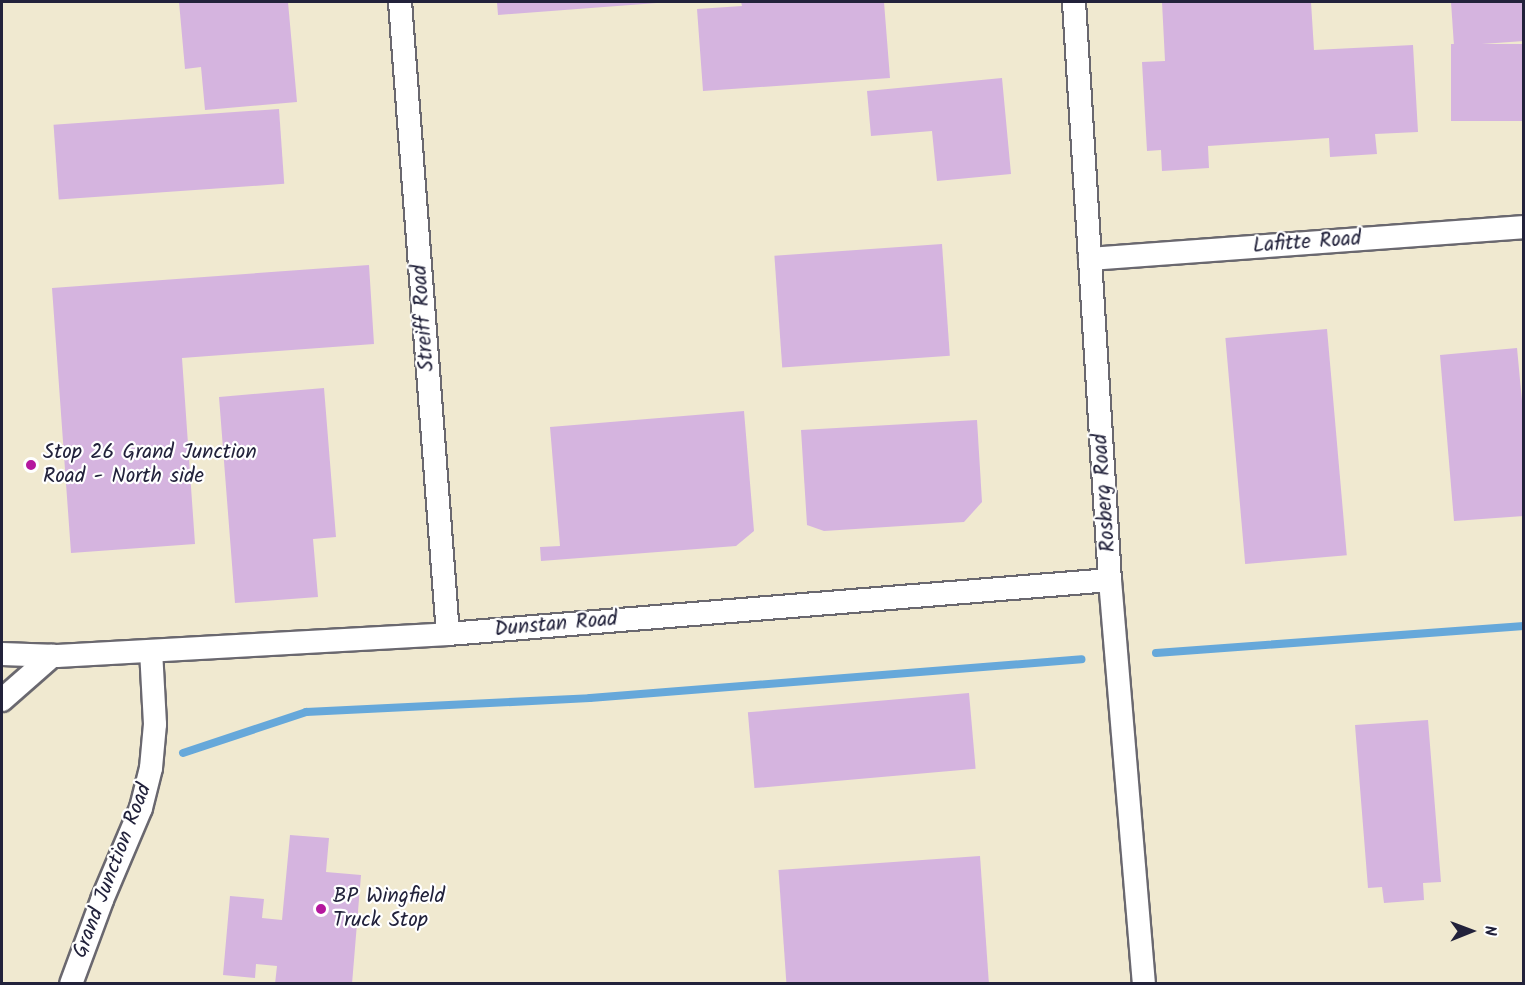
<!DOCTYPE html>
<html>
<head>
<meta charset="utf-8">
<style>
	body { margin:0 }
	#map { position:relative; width:1525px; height:985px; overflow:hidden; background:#f0e9d0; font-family:Kalam,sans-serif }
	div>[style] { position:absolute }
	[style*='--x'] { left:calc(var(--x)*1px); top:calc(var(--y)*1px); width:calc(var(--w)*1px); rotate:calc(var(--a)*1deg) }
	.stream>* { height:8px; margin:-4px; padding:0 4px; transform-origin:4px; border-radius:4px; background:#66a8da }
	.building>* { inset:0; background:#d5b4df; transform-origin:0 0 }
	.roads { filter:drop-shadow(2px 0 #6a686f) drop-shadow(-2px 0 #6a686f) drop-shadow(0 2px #6a686f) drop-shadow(0 -2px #6a686f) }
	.street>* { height:22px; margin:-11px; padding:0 11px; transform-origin:11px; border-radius:11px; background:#fff }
	.dots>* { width:16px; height:16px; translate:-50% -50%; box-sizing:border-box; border:3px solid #fff; border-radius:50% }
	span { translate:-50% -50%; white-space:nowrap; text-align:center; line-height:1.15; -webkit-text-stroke:4.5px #fff; paint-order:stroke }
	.street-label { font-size:21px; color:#22223b }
	.poi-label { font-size:21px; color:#22223b }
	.left { translate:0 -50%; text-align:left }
	.frame { position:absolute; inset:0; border:3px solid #22223b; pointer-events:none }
	.north { position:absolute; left:1441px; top:901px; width:60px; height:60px; -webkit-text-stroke:4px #fff; paint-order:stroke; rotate:89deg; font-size:16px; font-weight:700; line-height:24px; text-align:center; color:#22223b }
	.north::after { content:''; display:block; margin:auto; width:21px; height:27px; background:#22223b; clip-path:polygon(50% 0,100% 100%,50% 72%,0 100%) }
</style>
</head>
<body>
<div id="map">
	<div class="stream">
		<i style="--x:1156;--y:653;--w:369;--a:-4.2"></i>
		<i style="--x:183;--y:753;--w:130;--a:-18.4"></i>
		<i style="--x:306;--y:712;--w:284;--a:-2.8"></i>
		<i style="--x:590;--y:698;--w:493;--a:-4.5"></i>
	</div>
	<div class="building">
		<i style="clip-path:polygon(179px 2px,288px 2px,297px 102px,205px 110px,201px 67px,185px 69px)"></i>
		<i style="clip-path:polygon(497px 2px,657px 2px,657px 3px,498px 15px)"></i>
		<i style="clip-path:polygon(741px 2px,884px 2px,890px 78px,703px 91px,697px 9px,742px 6px)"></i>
		<i style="clip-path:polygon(1162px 2px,1311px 2px,1314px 50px,1413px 45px,1418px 132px,1375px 134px,1377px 154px,1330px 157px,1329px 138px,1208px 146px,1209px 168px,1162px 171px,1161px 150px,1147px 151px,1142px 62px,1165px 61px)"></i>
		<i style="clip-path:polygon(1451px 2px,1524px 2px,1524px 41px,1454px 46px)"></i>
		<i style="left:1524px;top:44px;width:77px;height:73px;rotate:90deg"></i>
		<i style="clip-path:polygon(1002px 78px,1011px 174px,937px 181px,932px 131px,871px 136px,867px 91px)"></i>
		<i style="left:279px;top:109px;width:75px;height:226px;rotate:86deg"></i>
		<i style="left:942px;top:244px;width:112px;height:168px;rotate:86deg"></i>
		<i style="clip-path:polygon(369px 265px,374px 344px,182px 358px,195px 544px,71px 553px,52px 288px)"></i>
		<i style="left:1327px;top:329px;width:227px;height:102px;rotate:85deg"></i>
		<i style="clip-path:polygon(1517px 348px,1524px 422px,1524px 516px,1454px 521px,1440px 355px)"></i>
		<i style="clip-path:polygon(324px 388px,336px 537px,313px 539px,318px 597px,235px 603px,219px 397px)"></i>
		<i style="clip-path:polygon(744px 411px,754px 531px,736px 546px,541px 561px,540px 547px,560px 546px,550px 427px)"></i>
		<i style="clip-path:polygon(977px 420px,982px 502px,964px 522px,824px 531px,807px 525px,801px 430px)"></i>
		<i style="left:969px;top:693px;width:76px;height:222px;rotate:85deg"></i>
		<i style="clip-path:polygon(1428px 720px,1441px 882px,1423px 883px,1424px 900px,1384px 903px,1382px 887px,1368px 888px,1355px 725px)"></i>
		<i style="clip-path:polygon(290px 835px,329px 838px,326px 872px,361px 875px,352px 984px,275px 984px,277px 966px,256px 964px,255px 978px,223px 975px,230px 896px,264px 899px,262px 918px,282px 920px)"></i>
		<i style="left:980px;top:856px;width:128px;height:202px;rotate:86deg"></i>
	</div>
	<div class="roads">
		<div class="street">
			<i style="--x:400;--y:2;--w:634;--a:85.66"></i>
			<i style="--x:1074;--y:2;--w:579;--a:86.44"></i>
			<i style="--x:1110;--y:580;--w:405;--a:85.2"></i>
			<i style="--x:1090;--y:259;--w:435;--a:-4.2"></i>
			<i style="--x:2;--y:654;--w:55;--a:2.1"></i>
			<i style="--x:57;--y:656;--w:392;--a:-3.2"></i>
			<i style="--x:448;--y:634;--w:664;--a:-4.66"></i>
			<i style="--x:2;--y:700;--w:67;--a:-41.3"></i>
			<i style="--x:71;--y:984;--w:90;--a:-69.7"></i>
			<i style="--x:102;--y:900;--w:100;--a:-67"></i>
			<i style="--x:141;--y:808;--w:41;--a:-76"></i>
			<i style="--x:151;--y:768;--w:44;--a:-84.8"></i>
			<i style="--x:155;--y:724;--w:73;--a:-93.1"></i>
		</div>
	</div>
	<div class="dots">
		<i style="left:31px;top:465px;background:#b5179e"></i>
		<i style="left:321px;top:909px;background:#b5179e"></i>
	</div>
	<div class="street-label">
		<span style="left:1307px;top:243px;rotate:-4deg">Lafitte Road</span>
		<span style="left:424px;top:318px;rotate:-94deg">Streiff Road</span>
		<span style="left:1105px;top:493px;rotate:-94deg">Rosberg Road</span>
		<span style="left:556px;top:625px;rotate:-5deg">Dunstan Road</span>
		<span style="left:113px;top:871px;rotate:-69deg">Grand Junction Road</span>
	</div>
	<div class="poi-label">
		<span class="left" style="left:43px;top:465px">Stop 26 Grand Junction<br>Road - North side</span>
		<span class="left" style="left:333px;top:909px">BP Wingfield<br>Truck Stop</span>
	</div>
	<div class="frame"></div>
	<div class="north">N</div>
</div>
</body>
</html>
